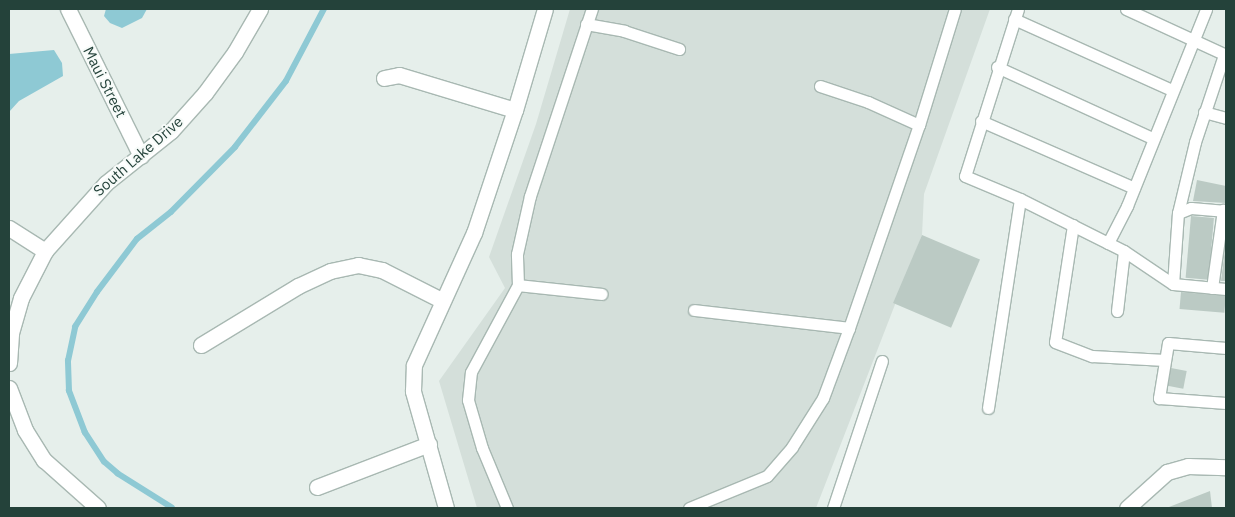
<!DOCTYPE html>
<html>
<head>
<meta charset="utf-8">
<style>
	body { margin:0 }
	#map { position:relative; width:1235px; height:517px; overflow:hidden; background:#e6efeb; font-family:"IBM Plex Sans",sans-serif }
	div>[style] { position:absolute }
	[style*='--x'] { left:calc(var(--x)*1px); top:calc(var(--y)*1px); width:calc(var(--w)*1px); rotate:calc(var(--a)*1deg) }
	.built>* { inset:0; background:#d4dfda }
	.water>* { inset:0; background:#8ec9d4 }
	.stream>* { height:5.5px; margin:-2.75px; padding:0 2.75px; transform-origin:2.75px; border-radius:2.75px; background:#8ec9d4 }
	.building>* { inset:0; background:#bbcac4; transform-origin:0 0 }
	.roads { filter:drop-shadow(1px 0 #a8b8b2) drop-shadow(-1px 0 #a8b8b2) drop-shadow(0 1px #a8b8b2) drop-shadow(0 -1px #a8b8b2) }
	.lane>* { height:11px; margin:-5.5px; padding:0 5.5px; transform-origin:5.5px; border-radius:5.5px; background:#fff }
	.street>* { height:15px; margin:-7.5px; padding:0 7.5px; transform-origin:7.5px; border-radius:7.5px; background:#fff }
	span { translate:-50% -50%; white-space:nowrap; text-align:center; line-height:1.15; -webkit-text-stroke:4px #f7fbf9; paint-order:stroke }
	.street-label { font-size:15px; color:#24423a }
	.frame { position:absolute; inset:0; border:10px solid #24423a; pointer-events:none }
</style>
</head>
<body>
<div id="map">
	<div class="built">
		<i style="clip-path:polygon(570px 9px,990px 9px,924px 194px,922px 235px,816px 508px,477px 508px,439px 381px,505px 288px,489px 257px,536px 124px)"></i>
	</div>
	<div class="water">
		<i style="clip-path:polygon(106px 9px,147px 9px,142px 18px,122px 28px,110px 23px,104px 16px)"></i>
		<i style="clip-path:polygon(54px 50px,62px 63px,63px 76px,19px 101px,9px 112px,9px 54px)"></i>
	</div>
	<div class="stream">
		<i style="--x:172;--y:508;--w:64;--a:-147.8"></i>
		<i style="--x:118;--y:474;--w:18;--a:-139"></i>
		<i style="--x:104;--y:462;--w:35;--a:-123"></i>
		<i style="--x:85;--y:433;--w:45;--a:-110.9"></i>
		<i style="--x:69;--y:391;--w:30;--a:-92"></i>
		<i style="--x:68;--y:361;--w:35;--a:-78"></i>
		<i style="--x:75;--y:327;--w:41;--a:-57.8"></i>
		<i style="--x:97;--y:292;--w:66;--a:-53"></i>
		<i style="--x:137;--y:239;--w:43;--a:-38.5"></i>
		<i style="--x:171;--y:212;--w:91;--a:-45.4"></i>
		<i style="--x:235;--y:147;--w:83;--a:-52.3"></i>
		<i style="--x:286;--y:81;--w:81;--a:-62.2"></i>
	</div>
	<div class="building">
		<i style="clip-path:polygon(1197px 180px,1226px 186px,1226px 203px,1193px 201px)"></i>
		<i style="left:1191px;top:216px;width:23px;height:62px;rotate:5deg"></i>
		<i style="left:922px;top:235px;width:63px;height:74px;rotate:23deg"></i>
		<i style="clip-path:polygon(1226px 241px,1226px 281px,1221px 281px)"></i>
		<i style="left:1181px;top:292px;width:45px;height:17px;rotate:5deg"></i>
		<i style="left:1171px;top:368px;width:16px;height:18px;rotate:11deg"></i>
		<i style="clip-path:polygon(1210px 491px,1212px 508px,1169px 508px,1169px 507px)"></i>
	</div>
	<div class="roads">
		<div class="lane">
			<i style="--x:1018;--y:9;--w:175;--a:107.6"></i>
			<i style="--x:965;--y:176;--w:60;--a:22.7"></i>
			<i style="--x:1020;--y:199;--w:116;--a:26.6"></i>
			<i style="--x:1124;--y:251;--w:59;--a:34"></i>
			<i style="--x:1173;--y:284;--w:53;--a:5.4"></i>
			<i style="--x:1126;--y:9;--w:110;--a:24.7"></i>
			<i style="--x:1014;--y:19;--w:173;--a:24.2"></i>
			<i style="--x:586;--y:24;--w:39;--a:10"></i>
			<i style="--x:624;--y:31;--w:58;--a:18.1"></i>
			<i style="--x:997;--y:67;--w:170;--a:24.6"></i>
			<i style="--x:820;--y:86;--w:51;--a:18.4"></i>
			<i style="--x:868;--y:102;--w:56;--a:24.3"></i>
			<i style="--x:919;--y:125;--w:121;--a:-72.8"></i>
			<i style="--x:1204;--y:112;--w:23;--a:15"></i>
			<i style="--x:981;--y:121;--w:167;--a:23.6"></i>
			<i style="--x:1178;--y:213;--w:14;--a:-21"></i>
			<i style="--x:1191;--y:208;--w:35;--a:5"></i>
			<i style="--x:1073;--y:225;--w:118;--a:98.7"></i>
			<i style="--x:1055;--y:342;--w:40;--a:21"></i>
			<i style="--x:1092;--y:356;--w:73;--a:3.1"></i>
			<i style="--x:1108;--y:243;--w:42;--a:-62.8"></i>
			<i style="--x:1127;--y:206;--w:212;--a:-68.1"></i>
			<i style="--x:1173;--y:284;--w:71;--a:-86"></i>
			<i style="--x:1178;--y:213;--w:73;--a:-76.5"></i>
			<i style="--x:1195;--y:142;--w:92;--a:-71.6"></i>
			<i style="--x:518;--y:285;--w:84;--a:6.1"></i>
			<i style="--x:1212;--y:288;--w:79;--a:-82"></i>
			<i style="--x:694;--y:310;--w:156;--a:6.6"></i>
			<i style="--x:849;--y:328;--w:215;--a:-71"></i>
			<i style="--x:1117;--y:311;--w:60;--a:-83.3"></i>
			<i style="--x:1226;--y:348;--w:58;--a:-175.1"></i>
			<i style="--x:1168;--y:343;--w:56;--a:99.3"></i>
			<i style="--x:1159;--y:398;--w:67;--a:4.3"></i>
			<i style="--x:988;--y:408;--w:211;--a:-81.3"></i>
			<i style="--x:507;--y:508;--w:65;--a:-112.6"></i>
			<i style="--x:482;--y:448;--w:50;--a:-106.3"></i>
			<i style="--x:468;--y:400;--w:28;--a:-84"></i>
			<i style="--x:471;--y:372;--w:99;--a:-61.6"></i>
			<i style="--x:518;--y:285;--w:31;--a:-92"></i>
			<i style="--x:517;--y:254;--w:59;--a:-77.4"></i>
			<i style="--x:530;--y:196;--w:197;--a:-71.7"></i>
			<i style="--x:689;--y:508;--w:84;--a:-22.3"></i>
			<i style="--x:767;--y:476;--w:38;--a:-49"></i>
			<i style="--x:792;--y:447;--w:58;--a:-57.7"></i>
			<i style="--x:823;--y:398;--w:75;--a:-69.6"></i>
			<i style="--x:833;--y:508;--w:155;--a:-71.6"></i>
		</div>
		<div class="street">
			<i style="--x:68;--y:9;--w:164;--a:63.6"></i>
			<i style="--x:384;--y:78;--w:15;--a:-11"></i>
			<i style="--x:399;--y:75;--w:121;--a:16.8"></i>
			<i style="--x:9;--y:228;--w:43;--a:32.6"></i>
			<i style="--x:201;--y:345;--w:114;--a:-31.3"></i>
			<i style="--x:298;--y:286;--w:35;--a:-25"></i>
			<i style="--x:330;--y:271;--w:29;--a:-12"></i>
			<i style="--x:358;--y:265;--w:25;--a:12"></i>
			<i style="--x:382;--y:270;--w:68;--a:26.9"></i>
			<i style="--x:9;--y:363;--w:30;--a:-86"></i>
			<i style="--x:11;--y:333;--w:36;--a:-74"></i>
			<i style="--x:21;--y:298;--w:53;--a:-62.9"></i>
			<i style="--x:45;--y:251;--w:91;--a:-48.1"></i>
			<i style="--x:106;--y:183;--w:83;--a:-38.7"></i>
			<i style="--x:171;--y:131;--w:51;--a:-48.2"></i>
			<i style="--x:205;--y:93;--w:51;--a:-53.8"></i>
			<i style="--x:235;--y:52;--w:50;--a:-59.8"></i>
			<i style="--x:9;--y:388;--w:45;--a:69.1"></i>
			<i style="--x:25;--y:430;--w:36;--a:58"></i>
			<i style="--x:44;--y:460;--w:72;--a:41.6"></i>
			<i style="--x:317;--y:487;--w:120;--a:-21"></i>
			<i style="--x:446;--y:508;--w:122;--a:-105.8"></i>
			<i style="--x:413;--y:391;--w:26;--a:-88"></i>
			<i style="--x:414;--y:365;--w:145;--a:-65.6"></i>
			<i style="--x:474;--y:233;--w:130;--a:-71.6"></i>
			<i style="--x:515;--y:110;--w:105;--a:-73.5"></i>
			<i style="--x:1127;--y:508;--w:54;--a:-42"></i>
			<i style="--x:1167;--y:472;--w:22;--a:-16"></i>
			<i style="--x:1188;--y:466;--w:38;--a:2"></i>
		</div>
	</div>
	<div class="street-label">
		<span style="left:105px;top:82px;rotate:63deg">Maui Street</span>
		<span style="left:138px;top:156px;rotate:-41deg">South Lake Drive</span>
	</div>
	<div class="frame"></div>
</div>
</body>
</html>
